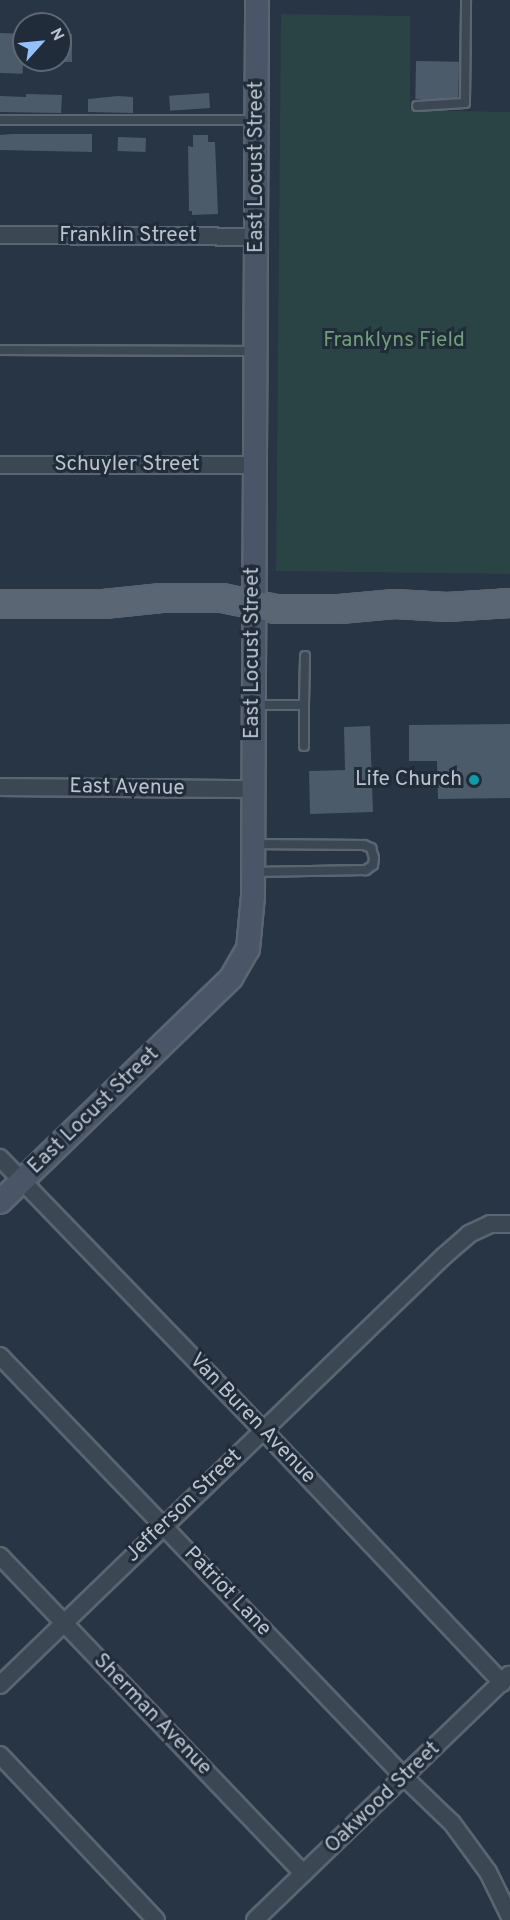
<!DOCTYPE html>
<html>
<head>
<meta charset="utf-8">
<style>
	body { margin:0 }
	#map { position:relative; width:510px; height:1920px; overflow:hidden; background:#273544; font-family:Overpass,sans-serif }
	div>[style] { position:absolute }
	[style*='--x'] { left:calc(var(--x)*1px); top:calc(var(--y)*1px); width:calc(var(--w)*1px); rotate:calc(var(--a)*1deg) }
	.green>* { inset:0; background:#2a4345 }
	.building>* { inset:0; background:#4c5b6a; transform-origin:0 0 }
	.roads { filter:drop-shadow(2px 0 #5b6571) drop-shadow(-2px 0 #5b6571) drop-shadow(0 2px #5b6571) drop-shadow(0 -2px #5b6571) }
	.lane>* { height:8px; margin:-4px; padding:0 4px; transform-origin:4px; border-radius:4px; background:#3c4754 }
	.street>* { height:16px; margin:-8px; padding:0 8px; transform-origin:8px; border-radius:8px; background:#3c4754 }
	.secondary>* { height:22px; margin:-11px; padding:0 11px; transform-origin:11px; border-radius:11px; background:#4a5667 }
	.primary>* { height:26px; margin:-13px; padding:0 13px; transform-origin:13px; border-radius:13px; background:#5a6674 }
	.dots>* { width:16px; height:16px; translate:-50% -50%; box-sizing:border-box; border:3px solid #202c39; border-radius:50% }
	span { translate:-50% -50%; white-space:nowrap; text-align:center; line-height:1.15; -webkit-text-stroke:6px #202c39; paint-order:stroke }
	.street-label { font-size:21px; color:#bac2cd }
	.park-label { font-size:21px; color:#719e79 }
	.poi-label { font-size:21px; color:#bac2cd }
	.right { translate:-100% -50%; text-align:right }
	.north { position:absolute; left:12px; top:12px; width:60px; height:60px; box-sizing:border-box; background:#202c39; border:2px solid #5e6874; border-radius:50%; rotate:63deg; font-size:16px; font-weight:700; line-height:24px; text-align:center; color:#bac2cd }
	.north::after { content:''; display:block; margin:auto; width:21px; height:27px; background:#93c0f9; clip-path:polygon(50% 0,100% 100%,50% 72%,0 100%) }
</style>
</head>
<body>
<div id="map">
	<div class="green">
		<i style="clip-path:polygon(281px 14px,410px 16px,410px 110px,510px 112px,510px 574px,276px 571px)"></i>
	</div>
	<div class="building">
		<i style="left:0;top:33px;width:24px;height:40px;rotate:2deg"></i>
		<i style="left:60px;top:34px;width:12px;height:28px"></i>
		<i style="left:416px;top:61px;width:43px;height:38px;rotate:1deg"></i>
		<i style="left:209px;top:93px;width:15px;height:40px;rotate:86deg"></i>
		<i style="clip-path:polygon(26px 94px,62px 95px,61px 113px,0 112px,0 96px,26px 97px)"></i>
		<i style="clip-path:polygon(118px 96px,133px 97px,133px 113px,88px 112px,88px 99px)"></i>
		<i style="clip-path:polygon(12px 134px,92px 134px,92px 152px,0 150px,0 135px)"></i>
		<i style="clip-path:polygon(193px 135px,208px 135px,208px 142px,215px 142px,218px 214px,192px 215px,192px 211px,189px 211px,188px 146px,193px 147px)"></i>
		<i style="left:118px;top:137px;width:28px;height:14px;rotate:2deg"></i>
		<i style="clip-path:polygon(510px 724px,510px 798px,438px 799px,437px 761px,409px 761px,409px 725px)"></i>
		<i style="clip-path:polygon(370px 726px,373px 812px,310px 814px,309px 771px,345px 770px,344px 727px)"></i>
	</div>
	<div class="roads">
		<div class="lane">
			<i style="--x:417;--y:106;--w:48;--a:-3.6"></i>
			<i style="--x:465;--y:103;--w:103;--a:-89.4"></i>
			<i style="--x:0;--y:120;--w:257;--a:0"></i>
			<i style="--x:0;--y:350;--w:255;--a:0.2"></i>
			<i style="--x:256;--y:705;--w:48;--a:0"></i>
			<i style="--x:304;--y:705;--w:49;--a:-88.8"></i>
			<i style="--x:304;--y:705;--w:41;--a:90"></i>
			<i style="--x:253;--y:844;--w:111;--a:0.5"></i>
			<i style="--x:364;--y:845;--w:8;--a:23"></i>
			<i style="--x:371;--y:848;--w:10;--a:73"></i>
			<i style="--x:374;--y:858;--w:7;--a:98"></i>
			<i style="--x:373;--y:865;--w:9;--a:144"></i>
			<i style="--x:366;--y:870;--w:113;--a:179"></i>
		</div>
		<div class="street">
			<i style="--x:0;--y:235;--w:256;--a:0.4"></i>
			<i style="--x:0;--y:465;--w:254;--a:0"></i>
			<i style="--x:0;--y:787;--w:253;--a:0.5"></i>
			<i style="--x:0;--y:1158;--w:378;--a:46"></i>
			<i style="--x:263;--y:1430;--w:348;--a:46.6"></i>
			<i style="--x:0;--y:1356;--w:583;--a:46.18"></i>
			<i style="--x:404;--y:1777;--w:66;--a:43.8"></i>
			<i style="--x:452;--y:1823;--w:61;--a:53.7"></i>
			<i style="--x:488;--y:1872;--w:50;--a:63.9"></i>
			<i style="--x:0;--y:1556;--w:439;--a:46.3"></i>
			<i style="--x:0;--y:1685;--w:617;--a:-44.02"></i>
			<i style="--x:444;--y:1256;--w:33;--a:-41"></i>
			<i style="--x:469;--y:1234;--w:23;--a:-25"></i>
			<i style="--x:490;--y:1224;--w:20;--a:0"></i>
			<i style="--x:0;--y:1755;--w:227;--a:46.6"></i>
			<i style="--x:255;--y:1920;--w:353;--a:-44"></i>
		</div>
		<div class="secondary">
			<i style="--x:0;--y:1202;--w:322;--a:-44.1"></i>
			<i style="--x:231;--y:978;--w:34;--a:-60"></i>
			<i style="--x:248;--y:949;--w:53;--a:-84.6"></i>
			<i style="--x:253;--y:896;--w:896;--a:-89.74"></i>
		</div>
		<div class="primary">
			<i style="--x:0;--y:604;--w:104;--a:0"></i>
			<i style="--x:104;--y:604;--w:58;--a:-5.9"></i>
			<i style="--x:162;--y:598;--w:60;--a:0"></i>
			<i style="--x:222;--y:598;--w:55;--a:11.5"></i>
			<i style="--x:276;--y:609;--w:64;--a:0"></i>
			<i style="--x:340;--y:609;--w:55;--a:-5.2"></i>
			<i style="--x:395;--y:604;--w:52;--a:3.3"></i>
			<i style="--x:447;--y:607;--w:63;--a:-3.6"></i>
		</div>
	</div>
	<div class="dots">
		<i style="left:474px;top:780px;background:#0f9aa8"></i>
	</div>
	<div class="street-label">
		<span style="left:257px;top:167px;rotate:-90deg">East Locust Street</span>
		<span style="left:128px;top:236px">Franklin Street</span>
		<span style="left:127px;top:465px">Schuyler Street</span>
		<span style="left:253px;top:653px;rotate:-90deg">East Locust Street</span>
		<span style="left:127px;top:788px;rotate:1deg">East Avenue</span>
		<span style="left:94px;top:1111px;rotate:-44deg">East Locust Street</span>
		<span style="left:252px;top:1419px;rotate:46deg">Van Buren Avenue</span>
		<span style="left:184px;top:1506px;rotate:-44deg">Jefferson Street</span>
		<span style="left:227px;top:1592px;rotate:46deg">Patriot Lane</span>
		<span style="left:152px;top:1715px;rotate:46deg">Sherman Avenue</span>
		<span style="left:383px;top:1798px;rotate:-44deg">Oakwood Street</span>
	</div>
	<div class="park-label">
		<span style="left:394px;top:341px">Franklyns Field</span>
	</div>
	<div class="poi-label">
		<span class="right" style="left:462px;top:780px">Life Church</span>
	</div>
	<div class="north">N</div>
</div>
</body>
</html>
